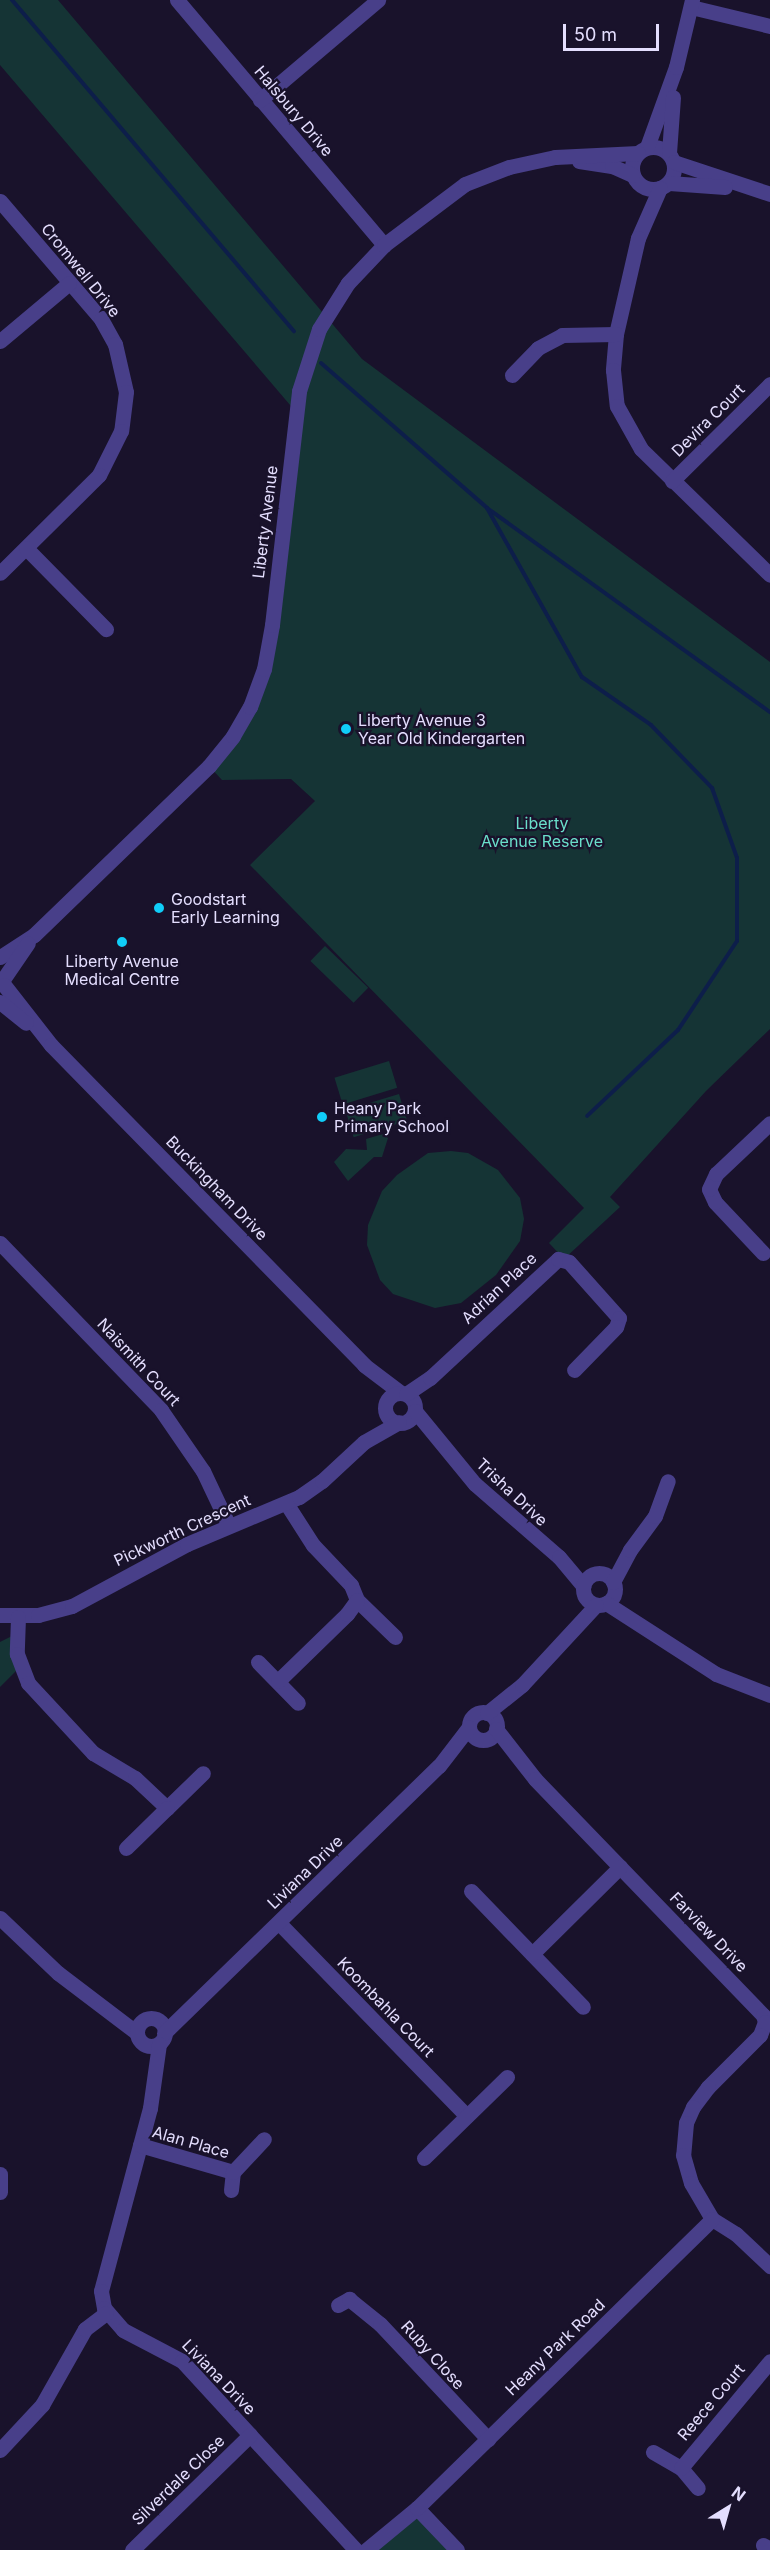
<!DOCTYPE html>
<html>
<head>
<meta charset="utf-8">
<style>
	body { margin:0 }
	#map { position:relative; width:770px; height:2550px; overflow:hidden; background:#19122b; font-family:Inter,sans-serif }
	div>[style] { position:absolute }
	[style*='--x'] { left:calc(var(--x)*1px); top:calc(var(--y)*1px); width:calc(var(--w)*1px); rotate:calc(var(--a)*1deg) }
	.green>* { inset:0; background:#153435; transform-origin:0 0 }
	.stream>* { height:4px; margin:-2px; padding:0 2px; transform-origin:2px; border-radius:2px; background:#0d1e4a }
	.minor>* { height:15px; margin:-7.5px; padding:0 7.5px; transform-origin:7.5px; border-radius:7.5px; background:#483f89 }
	.minor>.ring { margin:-7.5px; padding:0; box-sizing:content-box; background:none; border:15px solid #483f89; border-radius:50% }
	.dots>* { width:16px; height:16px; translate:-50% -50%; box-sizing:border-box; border:3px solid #19122b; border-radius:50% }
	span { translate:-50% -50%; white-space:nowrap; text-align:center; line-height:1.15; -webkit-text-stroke:4.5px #19122b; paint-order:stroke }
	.street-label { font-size:16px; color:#e4defe }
	.poi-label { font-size:16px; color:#e4defe }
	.left { translate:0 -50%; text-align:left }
	.park-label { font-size:16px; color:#6adeca }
	.north { position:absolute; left:698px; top:2478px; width:60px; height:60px; -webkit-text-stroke:4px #19122b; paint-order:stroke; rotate:37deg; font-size:16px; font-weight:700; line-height:24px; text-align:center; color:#e4defe }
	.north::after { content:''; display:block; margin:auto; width:21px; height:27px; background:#e4defe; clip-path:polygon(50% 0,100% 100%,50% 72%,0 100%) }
	.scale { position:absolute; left:563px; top:24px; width:96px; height:27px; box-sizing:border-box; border:3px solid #e4defe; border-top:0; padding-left:8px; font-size:18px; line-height:21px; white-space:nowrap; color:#e4defe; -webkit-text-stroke:4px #19122b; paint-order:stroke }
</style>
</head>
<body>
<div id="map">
	<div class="green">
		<i style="clip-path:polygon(0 0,58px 0,362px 359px,770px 662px,770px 1029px,706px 1091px,610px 1197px,620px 1207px,564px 1259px,549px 1243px,584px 1208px,250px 865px,315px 801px,291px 779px,222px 780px,209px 766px,257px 691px,296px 412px,0 65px)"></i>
		<i style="left:325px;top:946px;width:60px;height:21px;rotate:44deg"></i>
		<i style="left:389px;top:1061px;width:28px;height:57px;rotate:73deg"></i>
		<i style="left:399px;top:1094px;width:28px;height:56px;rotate:73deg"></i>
		<i style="clip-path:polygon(383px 1134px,388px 1138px,382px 1157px,374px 1157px,348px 1181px,334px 1162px,346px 1149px,367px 1150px,366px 1139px)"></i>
		<i style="clip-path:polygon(451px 1151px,468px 1153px,498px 1170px,520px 1198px,524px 1219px,520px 1241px,496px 1275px,461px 1303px,435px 1308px,393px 1294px,380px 1280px,367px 1245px,368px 1225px,382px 1191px,397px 1175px,428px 1153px)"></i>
		<i style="clip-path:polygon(16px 1634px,21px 1666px,0 1687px,0 1642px)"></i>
		<i style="clip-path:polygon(417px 2508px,457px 2550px,366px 2550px)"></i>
	</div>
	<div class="stream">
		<i style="--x:12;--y:0;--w:435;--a:49.6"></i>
		<i style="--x:321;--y:363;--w:220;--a:41.1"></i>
		<i style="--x:487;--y:508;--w:349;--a:35.8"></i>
		<i style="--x:487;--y:508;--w:194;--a:60.7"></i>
		<i style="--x:582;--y:677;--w:84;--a:34.8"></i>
		<i style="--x:651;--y:725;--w:88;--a:45.9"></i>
		<i style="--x:712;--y:788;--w:74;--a:70.3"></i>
		<i style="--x:737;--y:858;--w:83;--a:90"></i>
		<i style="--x:737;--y:941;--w:107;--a:123.5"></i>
		<i style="--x:678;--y:1030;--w:125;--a:136.6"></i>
	</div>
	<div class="minor">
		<i style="--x:177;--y:0;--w:321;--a:49.8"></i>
		<i style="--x:691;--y:7;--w:81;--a:13.5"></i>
		<i style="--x:260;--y:100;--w:155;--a:-40.3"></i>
		<i class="ring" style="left:632px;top:147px;width:27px;height:27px"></i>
		<i style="--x:647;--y:147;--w:85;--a:-70.1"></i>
		<i style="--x:676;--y:67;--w:69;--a:-76.6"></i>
		<i style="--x:669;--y:153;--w:56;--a:-85.9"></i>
		<i style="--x:579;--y:161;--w:33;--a:9"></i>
		<i style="--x:612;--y:166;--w:22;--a:24"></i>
		<i style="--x:674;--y:162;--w:101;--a:18.4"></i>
		<i style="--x:669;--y:183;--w:56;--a:4.1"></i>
		<i style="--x:660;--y:188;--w:55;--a:113.7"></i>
		<i style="--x:638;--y:238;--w:98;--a:102.9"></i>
		<i style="--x:616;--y:334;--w:36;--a:95"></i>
		<i style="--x:613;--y:370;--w:36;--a:84"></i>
		<i style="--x:617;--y:406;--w:49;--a:60.8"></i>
		<i style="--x:641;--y:449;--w:180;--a:44.3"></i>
		<i style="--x:0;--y:201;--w:155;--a:49.4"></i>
		<i style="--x:101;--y:319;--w:29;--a:61"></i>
		<i style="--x:115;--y:344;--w:49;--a:77.1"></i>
		<i style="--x:126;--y:392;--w:39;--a:97"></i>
		<i style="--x:121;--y:431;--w:49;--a:116.6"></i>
		<i style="--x:99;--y:475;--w:139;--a:135.3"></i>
		<i style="--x:0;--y:341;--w:90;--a:-40"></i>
		<i style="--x:512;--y:375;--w:37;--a:-46"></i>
		<i style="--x:538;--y:348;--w:27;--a:-28"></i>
		<i style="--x:562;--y:335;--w:54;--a:-1.1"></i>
		<i style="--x:672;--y:481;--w:138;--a:-44.7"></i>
		<i style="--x:26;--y:548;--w:114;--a:45.4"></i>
		<i style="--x:0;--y:957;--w:40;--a:-32.9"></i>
		<i style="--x:34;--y:935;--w:243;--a:-44"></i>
		<i style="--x:209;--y:766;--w:38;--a:-51"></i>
		<i style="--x:233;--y:736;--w:34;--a:-60"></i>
		<i style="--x:250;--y:707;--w:40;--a:-69.8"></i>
		<i style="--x:264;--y:669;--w:45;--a:-79.7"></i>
		<i style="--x:272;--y:625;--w:236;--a:-83.4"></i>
		<i style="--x:299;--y:391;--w:65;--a:-72.1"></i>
		<i style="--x:319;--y:329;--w:54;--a:-57.8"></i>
		<i style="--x:348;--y:283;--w:52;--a:-46.5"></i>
		<i style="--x:384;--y:245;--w:101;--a:-37"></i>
		<i style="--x:465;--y:184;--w:47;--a:-21.1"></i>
		<i style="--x:509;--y:167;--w:47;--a:-12.3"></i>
		<i style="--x:555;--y:157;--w:83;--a:-2.8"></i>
		<i style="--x:4;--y:978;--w:42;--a:-55.6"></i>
		<i style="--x:4;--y:985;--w:76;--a:51.9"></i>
		<i style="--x:51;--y:1045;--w:448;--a:45.6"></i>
		<i style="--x:364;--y:1365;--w:46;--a:37.1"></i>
		<i style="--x:0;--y:1002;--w:33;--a:39"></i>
		<i style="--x:0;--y:1243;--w:232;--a:46"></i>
		<i style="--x:161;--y:1410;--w:74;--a:55.5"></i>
		<i style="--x:203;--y:1471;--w:59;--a:64.7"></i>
		<i style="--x:763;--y:1253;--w:70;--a:-133.3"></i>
		<i style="--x:715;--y:1202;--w:14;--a:-115"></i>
		<i style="--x:709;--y:1189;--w:17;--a:-65"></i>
		<i style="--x:716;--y:1174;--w:74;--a:-43.4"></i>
		<i class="ring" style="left:385px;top:1393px;width:15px;height:15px"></i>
		<i style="--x:406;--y:1394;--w:29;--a:-34"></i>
		<i style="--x:430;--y:1378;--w:175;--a:-42.9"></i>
		<i style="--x:558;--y:1259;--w:11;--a:15"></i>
		<i style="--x:569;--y:1262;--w:75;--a:48.2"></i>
		<i style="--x:619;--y:1318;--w:9;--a:108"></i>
		<i style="--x:616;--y:1327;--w:60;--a:134.3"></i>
		<i style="--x:415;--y:1411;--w:94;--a:50.6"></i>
		<i style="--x:475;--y:1484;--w:111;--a:41"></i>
		<i style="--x:559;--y:1557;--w:38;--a:50"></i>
		<i style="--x:286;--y:1503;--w:50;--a:57.3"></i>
		<i style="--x:313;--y:1545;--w:55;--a:46.5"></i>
		<i style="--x:351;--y:1585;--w:16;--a:68"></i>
		<i style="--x:357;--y:1600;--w:53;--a:44.2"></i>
		<i class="ring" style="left:583px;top:1573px;width:17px;height:17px"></i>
		<i style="--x:613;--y:1582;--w:36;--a:-62"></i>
		<i style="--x:630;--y:1550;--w:42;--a:-53.7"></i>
		<i style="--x:655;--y:1516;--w:37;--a:-70"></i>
		<i style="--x:606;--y:1603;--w:131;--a:32.8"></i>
		<i style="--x:716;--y:1674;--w:58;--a:21.3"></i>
		<i style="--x:0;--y:1615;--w:38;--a:0"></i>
		<i style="--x:38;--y:1615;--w:35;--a:-15"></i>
		<i style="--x:72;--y:1606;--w:131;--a:-28.3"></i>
		<i style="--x:187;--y:1544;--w:121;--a:-22.8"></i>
		<i style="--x:299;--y:1497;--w:28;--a:-35"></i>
		<i style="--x:322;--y:1481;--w:57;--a:-42.9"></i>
		<i style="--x:364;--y:1442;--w:40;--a:-29.7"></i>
		<i style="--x:18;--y:1617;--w:37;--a:92"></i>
		<i style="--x:17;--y:1654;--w:31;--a:69"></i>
		<i style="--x:28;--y:1683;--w:96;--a:47.1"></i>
		<i style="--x:93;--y:1753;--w:49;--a:30.8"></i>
		<i style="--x:135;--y:1778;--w:44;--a:43.2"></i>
		<i style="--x:167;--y:1808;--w:50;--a:-44.2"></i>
		<i style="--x:258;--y:1662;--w:57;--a:45.7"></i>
		<i style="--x:278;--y:1681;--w:96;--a:-44.2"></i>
		<i style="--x:347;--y:1614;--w:17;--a:-54"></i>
		<i class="ring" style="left:469px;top:1712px;width:13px;height:13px"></i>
		<i style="--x:487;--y:1713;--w:45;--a:-38.7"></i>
		<i style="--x:522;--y:1685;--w:109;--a:-47.2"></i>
		<i style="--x:496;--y:1729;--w:63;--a:52"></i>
		<i style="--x:535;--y:1779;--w:328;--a:46"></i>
		<i style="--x:763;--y:2015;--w:7;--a:74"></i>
		<i style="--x:765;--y:2022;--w:14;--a:111"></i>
		<i style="--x:760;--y:2035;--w:74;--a:135"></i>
		<i style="--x:708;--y:2087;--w:25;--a:127"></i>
		<i style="--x:693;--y:2107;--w:17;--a:114"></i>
		<i style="--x:686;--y:2123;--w:32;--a:95"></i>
		<i style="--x:683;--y:2155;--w:29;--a:74"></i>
		<i style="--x:691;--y:2183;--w:42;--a:59.7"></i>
		<i style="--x:712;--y:2219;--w:28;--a:32"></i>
		<i style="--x:736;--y:2234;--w:47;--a:43.3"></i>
		<i style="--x:126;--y:1848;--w:57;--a:-44.3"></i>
		<i style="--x:471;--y:1891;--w:161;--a:46"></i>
		<i style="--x:0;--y:1918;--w:80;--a:43.5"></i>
		<i style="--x:58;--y:1973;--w:99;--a:37.2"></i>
		<i style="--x:279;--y:1923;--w:269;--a:45.8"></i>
		<i style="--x:532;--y:1954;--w:124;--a:-44.7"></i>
		<i class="ring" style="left:137px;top:2018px;width:13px;height:13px"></i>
		<i style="--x:164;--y:2033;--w:383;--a:-44.2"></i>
		<i style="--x:439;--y:1766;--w:49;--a:-52.4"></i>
		<i style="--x:159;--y:2044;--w:65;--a:98"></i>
		<i style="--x:150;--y:2108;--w:189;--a:105"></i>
		<i style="--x:101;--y:2291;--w:17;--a:80"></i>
		<i style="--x:104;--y:2308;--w:29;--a:49"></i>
		<i style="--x:123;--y:2330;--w:67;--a:27.7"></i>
		<i style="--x:182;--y:2361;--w:257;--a:47.4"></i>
		<i style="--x:140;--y:2145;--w:97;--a:16.2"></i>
		<i style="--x:424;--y:2158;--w:116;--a:-44.3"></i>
		<i style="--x:0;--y:2174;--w:18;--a:90"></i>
		<i style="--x:231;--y:2190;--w:18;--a:-84"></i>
		<i style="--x:233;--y:2172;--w:45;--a:-46.8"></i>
		<i style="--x:338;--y:2305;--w:13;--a:-29"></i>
		<i style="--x:349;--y:2299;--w:40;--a:39"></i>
		<i style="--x:380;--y:2324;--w:158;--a:46.8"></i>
		<i style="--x:0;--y:2450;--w:62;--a:-47"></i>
		<i style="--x:42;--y:2405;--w:87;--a:-60.5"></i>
		<i style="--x:85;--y:2329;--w:26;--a:-37"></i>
		<i style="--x:653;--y:2452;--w:32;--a:30"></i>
		<i style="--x:681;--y:2468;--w:26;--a:50"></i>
		<i style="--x:681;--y:2468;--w:139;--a:-50.2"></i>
		<i style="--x:417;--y:2508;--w:58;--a:46.4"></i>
		<i style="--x:763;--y:2545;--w:8;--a:30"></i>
		<i style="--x:132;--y:2550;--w:165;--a:-44.3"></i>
		<i style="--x:366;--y:2550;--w:66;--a:-39.5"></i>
		<i style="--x:417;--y:2508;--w:413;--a:-44.4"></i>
	</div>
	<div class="dots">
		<i style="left:346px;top:729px;background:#10cdf8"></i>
		<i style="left:159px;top:908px;background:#10cdf8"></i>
		<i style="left:122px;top:942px;background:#10cdf8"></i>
		<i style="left:322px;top:1117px;background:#10cdf8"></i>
	</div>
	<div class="street-label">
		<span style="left:294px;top:111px;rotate:50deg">Halsbury Drive</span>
		<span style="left:81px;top:270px;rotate:51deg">Cromwell Drive</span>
		<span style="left:708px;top:420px;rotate:-45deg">Devira Court</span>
		<span style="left:265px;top:522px;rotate:-83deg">Liberty Avenue</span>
		<span style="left:217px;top:1188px;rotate:46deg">Buckingham Drive</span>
		<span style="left:499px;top:1288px;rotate:-43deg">Adrian Place</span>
		<span style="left:139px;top:1362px;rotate:47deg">Naismith Court</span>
		<span style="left:512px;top:1492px;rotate:43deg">Trisha Drive</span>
		<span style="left:182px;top:1530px;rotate:-25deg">Pickworth Crescent</span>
		<span style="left:305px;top:1872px;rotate:-44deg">Liviana Drive</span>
		<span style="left:709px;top:1932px;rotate:46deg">Farview Drive</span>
		<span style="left:386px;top:2007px;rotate:46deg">Koombahla Court</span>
		<span style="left:191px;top:2142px;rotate:16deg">Alan Place</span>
		<span style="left:555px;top:2347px;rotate:-44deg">Heany Park Road</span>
		<span style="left:433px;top:2355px;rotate:48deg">Ruby Close</span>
		<span style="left:219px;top:2377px;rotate:46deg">Liviana Drive</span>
		<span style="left:711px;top:2402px;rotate:-50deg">Reece Court</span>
		<span style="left:178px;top:2480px;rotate:-44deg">Silverdale Close</span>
	</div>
	<div class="poi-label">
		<span class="left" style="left:358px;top:729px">Liberty Avenue 3<br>Year Old Kindergarten</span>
		<span class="left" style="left:171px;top:908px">Goodstart<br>Early Learning</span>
		<span style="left:122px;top:970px">Liberty Avenue<br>Medical Centre</span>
		<span class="left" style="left:334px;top:1117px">Heany Park<br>Primary School</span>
	</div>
	<div class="park-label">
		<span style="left:542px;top:832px">Liberty<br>Avenue Reserve</span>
	</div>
	<div class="north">N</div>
	<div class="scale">50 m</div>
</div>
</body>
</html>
